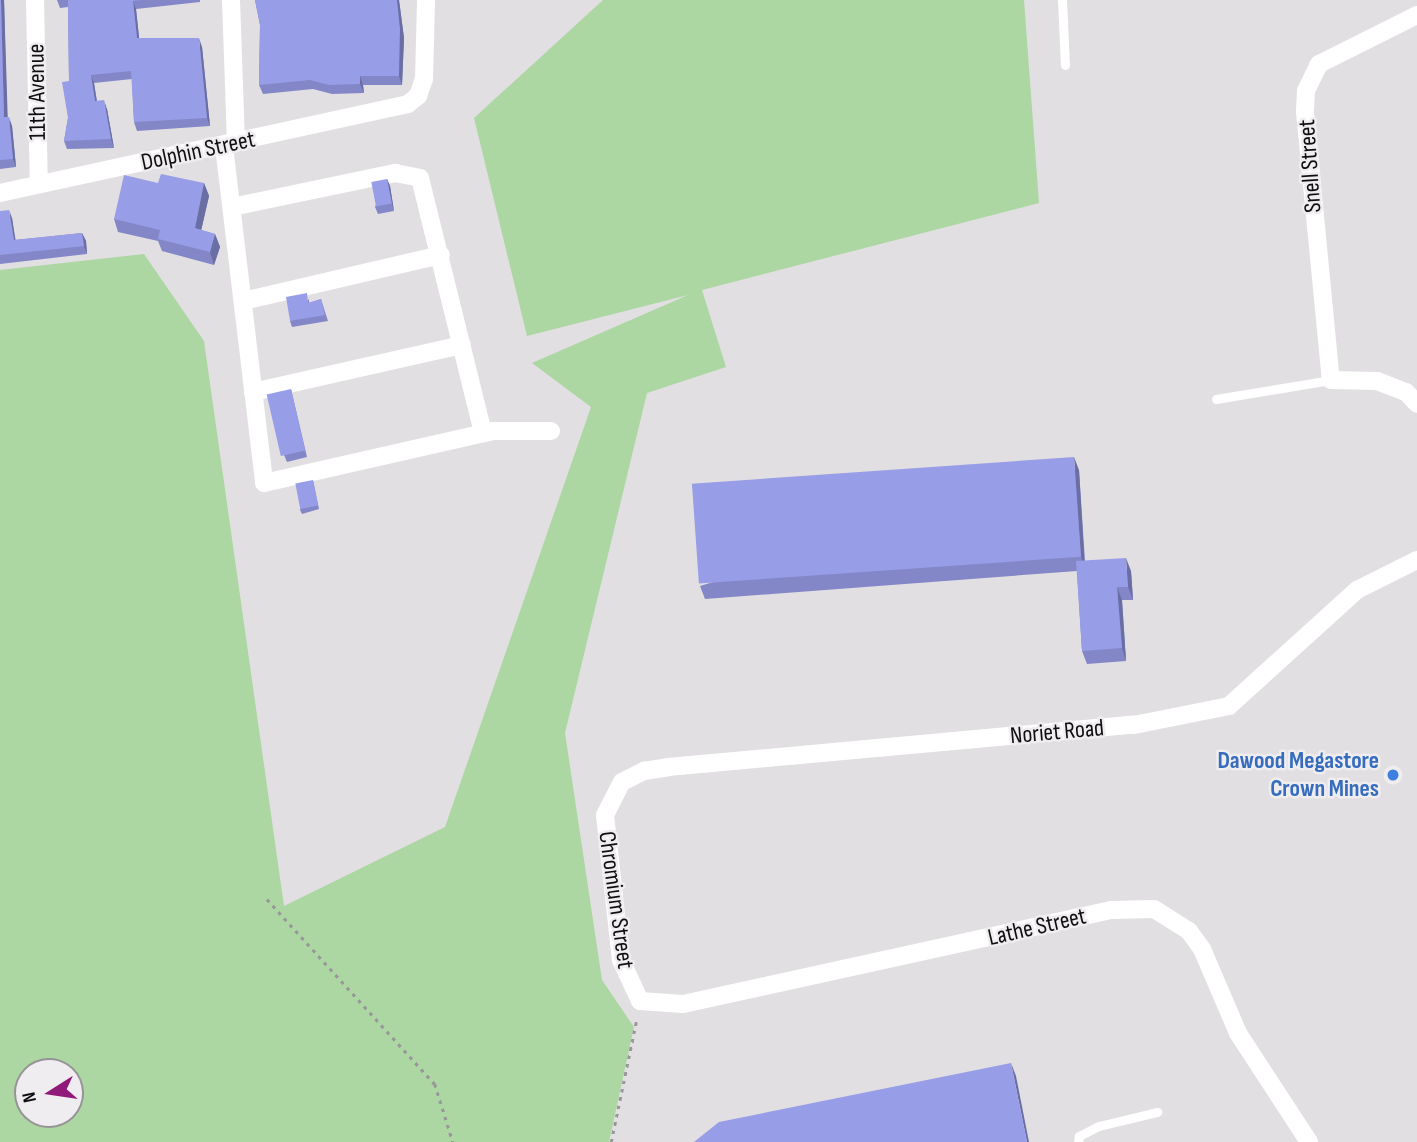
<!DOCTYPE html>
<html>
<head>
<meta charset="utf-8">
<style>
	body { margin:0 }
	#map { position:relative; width:1417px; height:1142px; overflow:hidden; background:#e2dfe2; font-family:"Sofia Sans Condensed",sans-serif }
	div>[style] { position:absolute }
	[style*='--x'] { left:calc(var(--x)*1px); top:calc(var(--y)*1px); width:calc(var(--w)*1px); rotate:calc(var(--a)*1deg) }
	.green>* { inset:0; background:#acd6a2 }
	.path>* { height:2.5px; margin-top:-1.25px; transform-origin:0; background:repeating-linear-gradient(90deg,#999799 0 3.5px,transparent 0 8.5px) }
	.service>* { height:9px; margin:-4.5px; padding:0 4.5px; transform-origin:4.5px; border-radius:4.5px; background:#fff }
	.minor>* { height:18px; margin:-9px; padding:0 9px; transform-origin:9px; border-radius:9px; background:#fff }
	.wall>* { inset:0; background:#8387c7 }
	.shaded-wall>* { inset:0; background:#6a6ea2 }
	.building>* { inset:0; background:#989de7; transform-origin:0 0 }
	.dots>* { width:19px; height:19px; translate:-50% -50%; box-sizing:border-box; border:4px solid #efedef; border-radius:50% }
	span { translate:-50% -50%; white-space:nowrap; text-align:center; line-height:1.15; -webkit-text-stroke:5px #efedef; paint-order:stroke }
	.street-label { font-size:24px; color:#100f10 }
	.shop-label { font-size:24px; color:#366cbe; font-weight:700 }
	.right { translate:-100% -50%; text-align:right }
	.north { position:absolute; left:14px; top:1058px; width:70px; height:70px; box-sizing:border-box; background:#efedef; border:2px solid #969496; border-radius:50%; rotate:258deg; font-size:19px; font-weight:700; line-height:28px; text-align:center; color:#100f10 }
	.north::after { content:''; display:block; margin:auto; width:24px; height:32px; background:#901a79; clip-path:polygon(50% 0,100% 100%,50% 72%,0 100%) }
</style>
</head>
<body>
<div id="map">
	<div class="green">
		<i style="clip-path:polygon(evenodd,603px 0,1024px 0,1039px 203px,702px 290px,726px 367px,647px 393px,565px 733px,602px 980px,634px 1027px,609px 1142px,0 1142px,0 270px,144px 254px,204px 341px,284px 906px,445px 827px,591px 407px,532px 363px,688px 295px,527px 336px,474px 118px,603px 0,28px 1072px,70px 1072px,70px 1114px,28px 1114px,28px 1072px)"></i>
	</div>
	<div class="path">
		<i style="--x:267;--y:899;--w:250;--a:47.8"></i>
		<i style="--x:435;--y:1084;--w:61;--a:72.8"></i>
		<i style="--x:611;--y:1142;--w:127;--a:-78.2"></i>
	</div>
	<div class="service">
		<i style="--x:1062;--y:0;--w:65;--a:87.4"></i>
		<i style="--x:1216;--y:399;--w:117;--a:-9.4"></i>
		<i style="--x:1078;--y:1142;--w:6;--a:-81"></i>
		<i style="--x:1079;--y:1136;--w:22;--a:-27"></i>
		<i style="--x:1099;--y:1126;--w:60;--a:-13.6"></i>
	</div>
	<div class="minor">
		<i style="--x:35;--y:0;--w:184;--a:88.8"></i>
		<i style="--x:231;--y:0;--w:143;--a:88"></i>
		<i style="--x:1417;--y:15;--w:110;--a:153.4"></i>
		<i style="--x:1319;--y:64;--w:30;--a:116"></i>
		<i style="--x:1306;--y:91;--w:21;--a:93"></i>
		<i style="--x:1305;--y:112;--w:269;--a:84.5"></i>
		<i style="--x:1331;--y:380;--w:46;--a:1.2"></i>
		<i style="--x:1377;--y:381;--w:31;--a:21"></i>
		<i style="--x:1406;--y:392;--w:16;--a:47"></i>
		<i style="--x:224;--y:146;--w:339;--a:83.2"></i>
		<i style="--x:264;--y:483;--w:234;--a:-12.8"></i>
		<i style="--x:492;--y:431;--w:59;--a:0"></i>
		<i style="--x:0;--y:193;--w:418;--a:-12.3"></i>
		<i style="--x:408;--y:104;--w:13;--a:-39"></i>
		<i style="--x:418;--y:96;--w:18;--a:-71"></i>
		<i style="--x:424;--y:79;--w:79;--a:-88.5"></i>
		<i style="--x:232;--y:207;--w:167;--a:-11.8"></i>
		<i style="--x:395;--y:173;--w:25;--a:11"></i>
		<i style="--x:420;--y:178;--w:263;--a:76.1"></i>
		<i style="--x:243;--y:301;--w:203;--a:-13.1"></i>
		<i style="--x:253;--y:392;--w:214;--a:-12.7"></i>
		<i style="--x:1309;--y:1142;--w:130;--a:-123.1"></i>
		<i style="--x:1238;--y:1033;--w:91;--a:-113.2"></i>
		<i style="--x:1202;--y:949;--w:22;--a:-126"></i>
		<i style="--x:1189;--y:931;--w:41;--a:-147.8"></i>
		<i style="--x:1154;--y:909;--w:43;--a:178.7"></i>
		<i style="--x:1111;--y:910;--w:438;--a:167.6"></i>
		<i style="--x:683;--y:1004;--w:43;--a:-176"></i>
		<i style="--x:640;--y:1001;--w:45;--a:-114.9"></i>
		<i style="--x:621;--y:960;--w:146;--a:-96.3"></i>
		<i style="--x:605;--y:815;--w:37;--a:-63"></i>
		<i style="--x:622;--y:782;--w:25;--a:-27"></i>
		<i style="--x:644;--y:771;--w:24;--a:-9"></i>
		<i style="--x:668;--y:767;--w:468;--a:-5.2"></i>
		<i style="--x:1134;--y:725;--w:97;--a:-11.3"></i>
		<i style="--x:1229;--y:706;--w:173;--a:-42.2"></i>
		<i style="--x:1357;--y:590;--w:67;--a:-26.6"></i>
	</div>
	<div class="wall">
		<i style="clip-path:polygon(0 0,4px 0,7px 117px,12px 126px,16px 167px,0 169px)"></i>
		<i style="clip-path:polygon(57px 0,200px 0,200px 2px,136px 9px,139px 38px,202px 47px,210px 126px,137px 131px,134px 122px,132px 79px,94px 83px,97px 101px,107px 109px,114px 148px,67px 149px,64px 141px,68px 118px,69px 81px,68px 7px,60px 8px)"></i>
		<i style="clip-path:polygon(255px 0,399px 0,404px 38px,402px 85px,363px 85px,364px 93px,332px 94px,313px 89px,263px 94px,259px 85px,260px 25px)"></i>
		<i style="clip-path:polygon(387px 179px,390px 186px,394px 211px,378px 214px,375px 207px)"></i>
		<i style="clip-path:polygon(204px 183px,209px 196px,201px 230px,215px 234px,220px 247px,214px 265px,162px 251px,158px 241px,118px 232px,114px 219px)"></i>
		<i style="clip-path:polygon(0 211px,12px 218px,15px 240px,82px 233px,86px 241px,87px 254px,0 264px)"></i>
		<i style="clip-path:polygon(309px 299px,309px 303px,321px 299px,328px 321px,292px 327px,290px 321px)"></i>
		<i style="clip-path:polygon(291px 389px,307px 457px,287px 462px,284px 455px)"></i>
		<i style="clip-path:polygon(1079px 470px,1085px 561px,1131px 571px,1133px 600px,1122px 600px,1126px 661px,1087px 664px,1082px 651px,1077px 571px,705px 599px,700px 586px)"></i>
		<i style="clip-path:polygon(313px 480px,319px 509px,302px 514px,300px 510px)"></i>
	</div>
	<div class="shaded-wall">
		<i style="clip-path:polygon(1px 0,4px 0,8px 126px,4px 117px)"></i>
		<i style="clip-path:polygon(397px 0,399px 0,404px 38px,402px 85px,399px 76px)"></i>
		<i style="clip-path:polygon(133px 1px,136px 9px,140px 46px,137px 38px)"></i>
		<i style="clip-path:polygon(199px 38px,202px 47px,210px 126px,207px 118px)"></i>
		<i style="clip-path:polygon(91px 75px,94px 83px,98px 110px,95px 101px)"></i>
		<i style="clip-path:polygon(360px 76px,363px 85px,364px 93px,360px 84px)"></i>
		<i style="clip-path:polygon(104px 100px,107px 109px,114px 148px,111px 139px)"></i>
		<i style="clip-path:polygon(9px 117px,12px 126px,16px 167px,13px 159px)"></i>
		<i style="clip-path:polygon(387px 179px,390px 186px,394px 211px,392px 204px)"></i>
		<i style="clip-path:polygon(204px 183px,209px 196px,199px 240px,195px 228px)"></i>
		<i style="clip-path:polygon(9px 210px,12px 218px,17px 249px,14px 240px)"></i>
		<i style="clip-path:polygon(82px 233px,86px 241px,87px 254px,84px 246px)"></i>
		<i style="clip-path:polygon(215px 234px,220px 247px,214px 265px,210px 252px)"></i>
		<i style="clip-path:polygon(1074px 457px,1079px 470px,1085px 570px,1081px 557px)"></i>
		<i style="clip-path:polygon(1126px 558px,1131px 571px,1133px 600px,1128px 587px)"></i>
		<i style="clip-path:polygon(1117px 587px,1122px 600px,1126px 661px,1122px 648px)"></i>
		<i style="clip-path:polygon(1011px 1063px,1016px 1076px,1029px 1142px,1027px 1142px)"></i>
	</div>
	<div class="building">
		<i style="clip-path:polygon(0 0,1px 0,4px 117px,9px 117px,13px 159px,0 160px)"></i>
		<i style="clip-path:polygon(68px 0,141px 0,133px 1px,137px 38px,199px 38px,207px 118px,134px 122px,131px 71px,91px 75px,95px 101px,104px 100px,111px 139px,64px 141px,68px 118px,62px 82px,69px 81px)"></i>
		<i style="clip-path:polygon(255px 0,397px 0,400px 29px,399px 76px,360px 76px,360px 84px,329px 85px,310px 80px,259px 85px,260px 25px)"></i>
		<i style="clip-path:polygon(161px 174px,204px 183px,195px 228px,215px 234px,210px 252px,158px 239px,160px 230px,114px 219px,124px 175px,158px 183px)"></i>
		<i style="left:387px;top:179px;width:25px;height:16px;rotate:79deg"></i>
		<i style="clip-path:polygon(9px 210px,14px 240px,82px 233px,84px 246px,0 255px,0 211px)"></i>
		<i style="clip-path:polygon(307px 293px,308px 303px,321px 299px,325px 315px,290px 321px,286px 297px)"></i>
		<i style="left:291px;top:389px;width:63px;height:25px;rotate:77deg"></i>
		<i style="left:1074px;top:457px;width:100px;height:383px;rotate:86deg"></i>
		<i style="left:313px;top:480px;width:26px;height:18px;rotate:79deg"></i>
		<i style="clip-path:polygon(1126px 558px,1128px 587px,1117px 587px,1122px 648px,1082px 651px,1076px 561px)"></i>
		<i style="clip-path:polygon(1011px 1063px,1027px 1142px,694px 1142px,719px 1122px)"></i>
	</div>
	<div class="dots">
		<i style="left:1393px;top:775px;background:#3f7fe0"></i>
	</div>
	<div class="street-label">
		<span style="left:37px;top:92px;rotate:-91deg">11th Avenue</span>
		<span style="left:198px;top:151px;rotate:-12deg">Dolphin Street</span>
		<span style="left:1310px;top:166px;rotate:-94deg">Snell Street</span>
		<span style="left:1057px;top:732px;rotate:-5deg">Noriet Road</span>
		<span style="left:616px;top:900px;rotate:82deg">Chromium Street</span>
		<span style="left:1037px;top:927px;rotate:-13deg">Lathe Street</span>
	</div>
	<div class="shop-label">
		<span class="right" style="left:1379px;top:775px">Dawood Megastore<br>Crown Mines</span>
	</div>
	<div class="north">N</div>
</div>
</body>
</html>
